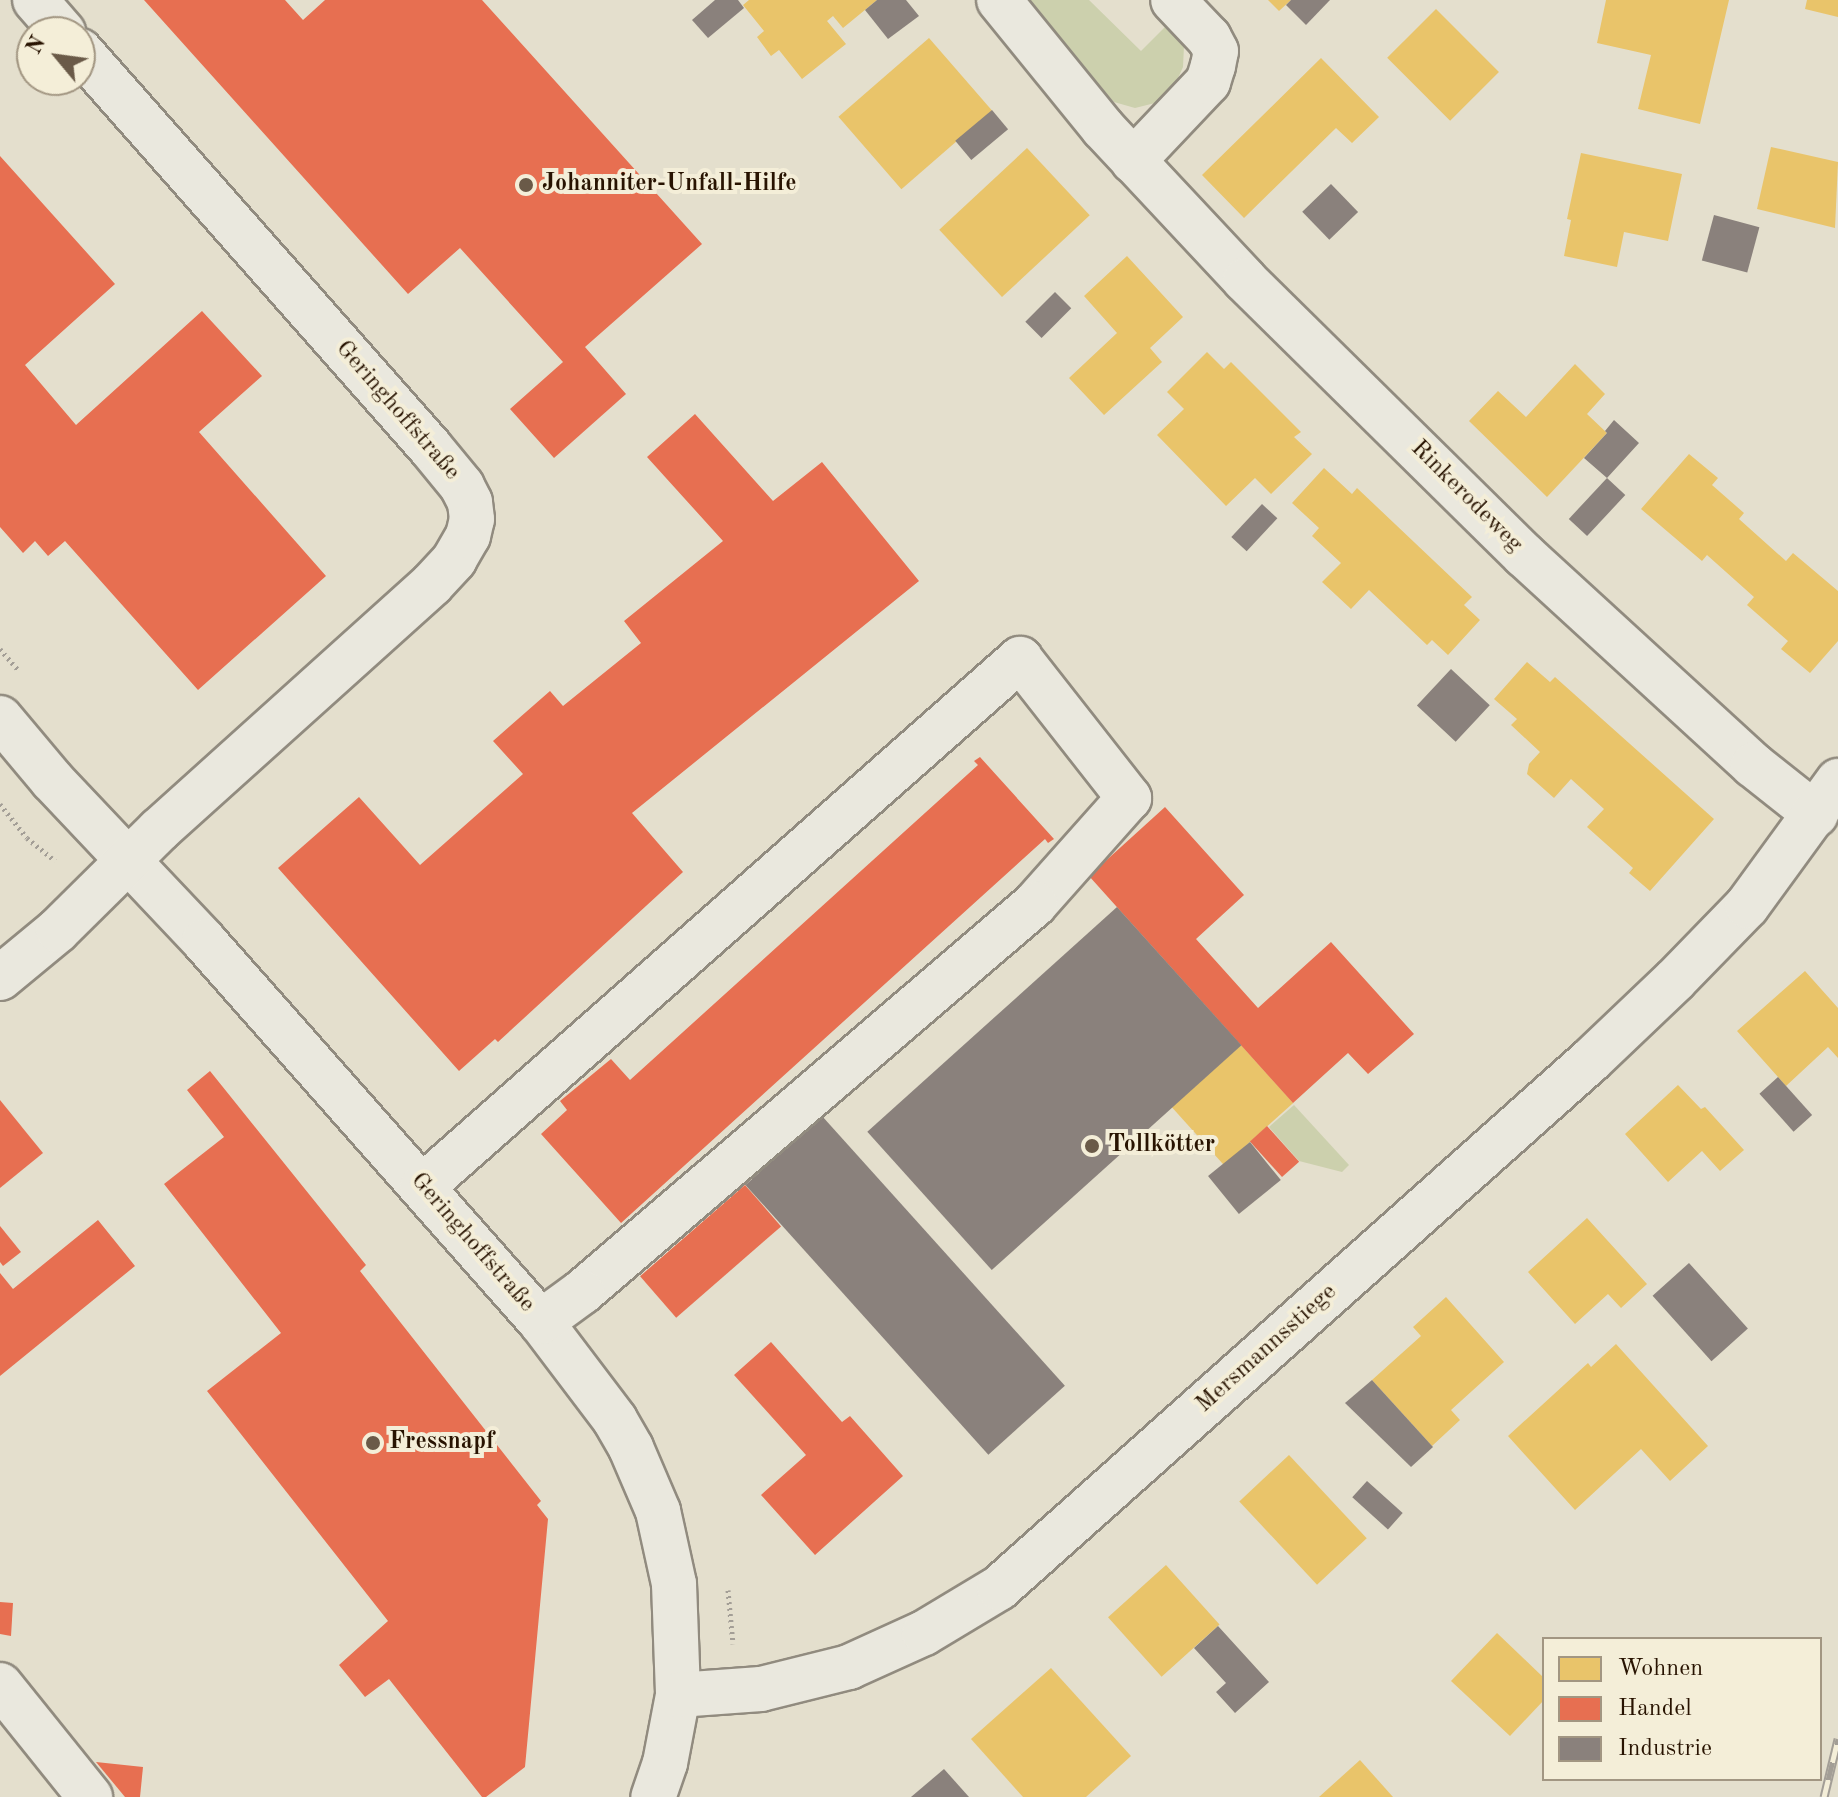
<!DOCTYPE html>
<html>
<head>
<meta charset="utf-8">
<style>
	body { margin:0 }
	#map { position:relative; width:1838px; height:1797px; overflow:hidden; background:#e4dfcd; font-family:"Old Standard TT",serif }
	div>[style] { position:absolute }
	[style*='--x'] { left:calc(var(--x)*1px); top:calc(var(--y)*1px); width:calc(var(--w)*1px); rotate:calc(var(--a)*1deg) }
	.green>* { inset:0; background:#ccd0ad }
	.homes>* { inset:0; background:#e9c46a; transform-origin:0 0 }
	.shops>* { inset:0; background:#e76f51; transform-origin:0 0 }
	.industry>* { inset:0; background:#8a817c; transform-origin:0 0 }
	.path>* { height:5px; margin-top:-2.5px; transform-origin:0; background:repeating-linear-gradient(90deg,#a39e96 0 2px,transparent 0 6px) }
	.roads { filter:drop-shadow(2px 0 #918b7f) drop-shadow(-2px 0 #918b7f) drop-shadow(0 2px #918b7f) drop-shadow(0 -2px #918b7f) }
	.minor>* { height:44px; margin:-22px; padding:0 22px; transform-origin:22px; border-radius:22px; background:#eae8de }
	.rail>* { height:9px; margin-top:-4.5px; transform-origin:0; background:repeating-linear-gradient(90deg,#f4eed8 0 18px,#a39e96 0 36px); box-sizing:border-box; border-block:2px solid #a39e96 }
	.dots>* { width:22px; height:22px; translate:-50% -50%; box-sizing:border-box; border:4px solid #f4eed8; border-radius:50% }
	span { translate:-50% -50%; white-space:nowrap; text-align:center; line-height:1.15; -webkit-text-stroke:8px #f4eed8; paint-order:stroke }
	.poi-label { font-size:24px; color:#281301; font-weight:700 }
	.left { translate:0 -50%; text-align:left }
	.street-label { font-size:24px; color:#281301 }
	.legend { position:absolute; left:1542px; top:1637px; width:280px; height:144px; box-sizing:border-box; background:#f4eed8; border:2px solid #a29682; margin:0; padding:10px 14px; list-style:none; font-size:24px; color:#281301 }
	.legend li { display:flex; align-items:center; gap:16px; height:40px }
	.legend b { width:40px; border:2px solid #a29682 }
	.north { position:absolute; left:16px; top:16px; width:80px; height:80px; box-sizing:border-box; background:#f4eed8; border:2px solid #a29682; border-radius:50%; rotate:299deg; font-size:22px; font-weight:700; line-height:32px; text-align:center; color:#281301 }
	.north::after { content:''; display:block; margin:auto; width:28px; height:36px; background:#6a5a48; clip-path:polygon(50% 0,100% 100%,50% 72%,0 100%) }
</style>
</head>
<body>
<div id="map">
	<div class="green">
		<i style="clip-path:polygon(1023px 0,1089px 0,1141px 51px,1170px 22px,1184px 46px,1183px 67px,1174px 87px,1155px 103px,1135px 108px,1114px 102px)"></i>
		<i style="clip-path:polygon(1294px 1105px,1349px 1165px,1342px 1172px,1299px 1161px,1269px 1127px)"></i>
	</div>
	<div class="homes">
		<i style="clip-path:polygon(749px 0,877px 0,843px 28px,833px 16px,827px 21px,846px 44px,802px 79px,779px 50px,771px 56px,757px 37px,764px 31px,743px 5px)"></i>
		<i style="clip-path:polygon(1268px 0,1291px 0,1279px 11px)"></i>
		<i style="clip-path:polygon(1606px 0,1729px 0,1700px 124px,1638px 109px,1651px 55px,1597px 43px)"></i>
		<i style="clip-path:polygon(1807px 0,1838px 0,1838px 17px,1805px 9px)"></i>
		<i style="left:1436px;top:9px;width:89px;height:69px;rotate:45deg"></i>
		<i style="left:929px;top:38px;width:96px;height:120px;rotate:49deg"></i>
		<i style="clip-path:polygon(1321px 58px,1379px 117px,1352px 143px,1336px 128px,1244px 218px,1202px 175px)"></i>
		<i style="clip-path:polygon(1771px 147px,1838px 162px,1835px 228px,1757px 209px)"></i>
		<i style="left:1027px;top:148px;width:92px;height:120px;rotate:47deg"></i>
		<i style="clip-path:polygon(1581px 153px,1682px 174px,1668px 241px,1624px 232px,1617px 267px,1564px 256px,1571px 220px,1567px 219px)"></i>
		<i style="clip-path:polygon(1127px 256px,1183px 317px,1150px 348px,1162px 362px,1104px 415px,1069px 378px,1117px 333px,1084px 296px)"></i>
		<i style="clip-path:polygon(1207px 352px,1224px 369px,1231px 362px,1301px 432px,1294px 437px,1312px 454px,1271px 494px,1255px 478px,1226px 506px,1157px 435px,1184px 409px,1167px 392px)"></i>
		<i style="clip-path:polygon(1575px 364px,1605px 394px,1587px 414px,1607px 433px,1547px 497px,1469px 421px,1498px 391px,1526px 417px)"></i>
		<i style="clip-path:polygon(1689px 454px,1718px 478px,1712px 485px,1744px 513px,1739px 519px,1786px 561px,1793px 553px,1838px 591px,1838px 641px,1810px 673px,1781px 649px,1788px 641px,1747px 605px,1754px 597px,1707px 555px,1702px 561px,1641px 509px)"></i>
		<i style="clip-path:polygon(1324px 468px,1352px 494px,1357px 488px,1472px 597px,1464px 605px,1480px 620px,1448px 655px,1432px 640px,1427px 645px,1369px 590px,1351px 609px,1322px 582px,1341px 563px,1312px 536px,1319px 528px,1292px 503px)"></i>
		<i style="clip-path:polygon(1527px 662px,1550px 682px,1555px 677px,1714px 819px,1650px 891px,1629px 873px,1633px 868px,1587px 827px,1604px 809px,1571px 779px,1554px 798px,1527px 774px,1529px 764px,1540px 752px,1511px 725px,1517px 719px,1494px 699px)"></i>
		<i style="clip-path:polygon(1805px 971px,1838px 1008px,1838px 1058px,1828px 1047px,1786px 1086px,1737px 1031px)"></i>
		<i style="left:1241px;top:1045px;width:78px;height:93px;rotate:48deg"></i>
		<i style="clip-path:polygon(1678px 1085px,1701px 1109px,1705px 1107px,1744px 1150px,1720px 1171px,1702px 1151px,1668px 1182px,1625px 1134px)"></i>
		<i style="clip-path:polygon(1587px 1218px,1647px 1284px,1621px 1308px,1608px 1294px,1575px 1324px,1528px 1272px)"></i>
		<i style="clip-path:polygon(1446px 1297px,1504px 1362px,1451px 1410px,1460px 1420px,1432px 1446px,1372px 1380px,1421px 1336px,1413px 1327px)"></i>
		<i style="clip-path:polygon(1616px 1344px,1708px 1446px,1670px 1481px,1641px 1449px,1575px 1510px,1508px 1436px,1588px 1363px,1591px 1367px)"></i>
		<i style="left:1289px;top:1455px;width:114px;height:68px;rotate:47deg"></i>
		<i style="left:1166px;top:1565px;width:80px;height:78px;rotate:48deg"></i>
		<i style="clip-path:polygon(1497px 1633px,1544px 1678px,1544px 1700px,1510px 1736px,1451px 1681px)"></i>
		<i style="clip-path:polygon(1051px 1668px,1131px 1756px,1086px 1797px,1023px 1797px,971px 1739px)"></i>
		<i style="clip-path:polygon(1360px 1760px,1393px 1797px,1319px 1797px)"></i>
	</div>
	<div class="shops">
		<i style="clip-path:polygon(144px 0,285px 0,303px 20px,325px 0,482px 0,702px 244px,585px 347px,626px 394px,554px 458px,510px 409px,563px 362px,460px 248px,408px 294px)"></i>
		<i style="clip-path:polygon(0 156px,115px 284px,25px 365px,76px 425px,202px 311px,262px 376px,199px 432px,326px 576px,198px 690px,65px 541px,48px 556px,35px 541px,23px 553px,0 527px)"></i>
		<i style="clip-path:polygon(695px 414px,773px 501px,822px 462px,919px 581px,632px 813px,683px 872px,498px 1042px,495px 1039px,459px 1071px,278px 868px,359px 797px,420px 865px,523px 774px,493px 741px,550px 691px,563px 706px,641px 643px,624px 621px,723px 541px,647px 457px)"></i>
		<i style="clip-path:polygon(980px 757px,1054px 839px,1048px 843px,1045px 839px,621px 1223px,541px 1134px,567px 1110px,560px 1101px,611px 1059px,630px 1080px,978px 765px,974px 761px)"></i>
		<i style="clip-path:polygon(1165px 807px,1244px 895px,1196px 939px,1258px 1008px,1331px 942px,1414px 1034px,1368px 1074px,1348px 1053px,1293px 1103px,1089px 876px)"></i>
		<i style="clip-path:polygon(210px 1071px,366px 1265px,360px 1271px,541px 1501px,537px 1505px,548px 1519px,525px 1767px,486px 1797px,482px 1797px,389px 1679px,365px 1697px,339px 1665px,388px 1621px,207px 1391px,281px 1333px,164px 1184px,224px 1137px,187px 1090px)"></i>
		<i style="clip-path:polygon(0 1100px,43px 1153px,0 1188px)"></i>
		<i style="left:1267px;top:1126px;width:48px;height:23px;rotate:48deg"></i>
		<i style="left:745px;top:1185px;width:55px;height:139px;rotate:49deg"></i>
		<i style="clip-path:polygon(98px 1220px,135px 1266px,0 1376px,0 1273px,13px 1289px)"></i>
		<i style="clip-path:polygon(0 1226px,21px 1252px,3px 1266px,0 1262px)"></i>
		<i style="clip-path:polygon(771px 1342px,842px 1422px,850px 1416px,903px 1476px,815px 1555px,761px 1495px,806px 1455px,734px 1375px)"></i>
		<i style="clip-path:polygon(0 1602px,13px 1603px,11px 1636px,0 1634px)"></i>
		<i style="clip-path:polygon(96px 1762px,143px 1767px,140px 1797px,125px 1797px)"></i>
	</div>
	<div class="industry">
		<i style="clip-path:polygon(715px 0,738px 0,744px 8px,708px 38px,692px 20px)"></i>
		<i style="clip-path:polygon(877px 0,906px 0,919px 16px,888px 39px,865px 10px)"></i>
		<i style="clip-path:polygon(1291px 0,1330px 0,1306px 25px,1286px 5px)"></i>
		<i style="left:992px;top:110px;width:25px;height:48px;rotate:50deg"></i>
		<i style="left:1331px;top:184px;width:39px;height:40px;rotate:46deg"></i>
		<i style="left:1714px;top:215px;width:47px;height:47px;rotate:15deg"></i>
		<i style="left:1055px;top:292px;width:23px;height:42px;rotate:45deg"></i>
		<i style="clip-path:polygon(1614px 420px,1639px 443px,1607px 478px,1584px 458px,1607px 433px,1605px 431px)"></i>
		<i style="left:1607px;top:478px;width:25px;height:56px;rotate:43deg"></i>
		<i style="left:1262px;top:504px;width:21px;height:45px;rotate:43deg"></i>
		<i style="left:1451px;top:669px;width:53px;height:50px;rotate:43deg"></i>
		<i style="left:1117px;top:907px;width:186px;height:336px;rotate:48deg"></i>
		<i style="left:1778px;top:1077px;width:51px;height:25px;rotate:48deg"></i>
		<i style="left:822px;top:1116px;width:363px;height:103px;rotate:48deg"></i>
		<i style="left:1250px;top:1142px;width:49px;height:54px;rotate:51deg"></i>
		<i style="left:1689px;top:1263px;width:88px;height:49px;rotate:48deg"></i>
		<i style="clip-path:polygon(1372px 1380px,1433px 1447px,1411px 1467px,1345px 1403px)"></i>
		<i style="left:1367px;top:1481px;width:48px;height:22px;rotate:42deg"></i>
		<i style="clip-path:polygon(1218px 1626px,1269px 1682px,1235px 1713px,1216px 1692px,1226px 1683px,1194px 1648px)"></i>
		<i style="clip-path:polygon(944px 1769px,969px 1797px,911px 1797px)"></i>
	</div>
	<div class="path">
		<i style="--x:0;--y:649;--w:29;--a:49"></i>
		<i style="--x:0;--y:804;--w:43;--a:51.5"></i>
		<i style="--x:27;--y:838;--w:36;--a:39"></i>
		<i style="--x:728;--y:1590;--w:54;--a:84.7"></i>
	</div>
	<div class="roads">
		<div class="minor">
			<i style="--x:35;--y:0;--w:43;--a:48.8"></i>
			<i style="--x:999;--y:0;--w:165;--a:50.9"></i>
			<i style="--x:1103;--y:128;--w:208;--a:46.9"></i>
			<i style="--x:1245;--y:280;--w:392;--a:44.6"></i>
			<i style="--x:1524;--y:555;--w:311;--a:42.5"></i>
			<i style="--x:1753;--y:765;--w:80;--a:38.4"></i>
			<i style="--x:1133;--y:161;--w:109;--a:-46.5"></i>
			<i style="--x:1208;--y:82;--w:17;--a:-73"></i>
			<i style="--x:1213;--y:66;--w:15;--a:-79"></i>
			<i style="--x:1216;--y:51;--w:15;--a:-118"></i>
			<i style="--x:1209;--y:38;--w:52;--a:-133.5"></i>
			<i style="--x:0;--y:718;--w:81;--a:50"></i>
			<i style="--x:52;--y:780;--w:221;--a:46.6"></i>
			<i style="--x:204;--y:941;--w:509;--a:48.51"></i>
			<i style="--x:541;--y:1322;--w:123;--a:52.9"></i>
			<i style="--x:615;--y:1420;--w:32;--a:60"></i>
			<i style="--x:631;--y:1448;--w:69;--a:66.8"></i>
			<i style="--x:658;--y:1511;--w:75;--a:77.6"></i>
			<i style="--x:674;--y:1584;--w:111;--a:87.9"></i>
			<i style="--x:678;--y:1695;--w:69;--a:100.8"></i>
			<i style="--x:665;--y:1763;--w:36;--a:109"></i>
			<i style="--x:0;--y:978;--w:75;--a:-39.6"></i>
			<i style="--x:58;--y:930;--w:142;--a:-44.7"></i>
			<i style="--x:159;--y:830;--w:367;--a:-42"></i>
			<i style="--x:432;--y:584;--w:33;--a:-47"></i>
			<i style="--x:454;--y:560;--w:28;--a:-60"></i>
			<i style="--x:468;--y:536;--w:17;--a:-77"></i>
			<i style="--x:472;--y:519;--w:17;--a:-97"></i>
			<i style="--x:470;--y:502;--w:18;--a:-117"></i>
			<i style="--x:462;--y:486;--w:50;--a:-129.4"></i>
			<i style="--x:430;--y:447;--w:529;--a:-131.47"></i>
			<i style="--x:422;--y:1187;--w:798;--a:-41.44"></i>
			<i style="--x:1020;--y:659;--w:177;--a:51.9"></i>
			<i style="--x:1129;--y:798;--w:142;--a:131.6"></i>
			<i style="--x:1035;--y:904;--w:596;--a:139.42"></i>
			<i style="--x:582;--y:1292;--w:51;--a:143.8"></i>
			<i style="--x:0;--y:1685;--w:144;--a:51.2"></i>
			<i style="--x:678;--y:1695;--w:83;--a:-4.1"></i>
			<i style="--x:761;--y:1689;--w:91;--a:-14"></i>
			<i style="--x:849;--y:1667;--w:82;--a:-24.4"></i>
			<i style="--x:924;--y:1633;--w:87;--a:-31"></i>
			<i style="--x:999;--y:1588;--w:793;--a:-41.73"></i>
			<i style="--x:1591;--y:1060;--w:116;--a:-43.6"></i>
			<i style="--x:1675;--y:980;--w:103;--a:-45.8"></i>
			<i style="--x:1747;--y:906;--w:155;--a:-53.9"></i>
		</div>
	</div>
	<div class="rail">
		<i style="--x:1824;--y:1797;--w:60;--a:-76.4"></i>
	</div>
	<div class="dots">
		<i style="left:526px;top:185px;background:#6a5a48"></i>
		<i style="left:1092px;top:1146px;background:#6a5a48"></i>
		<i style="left:373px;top:1443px;background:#6a5a48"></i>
	</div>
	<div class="poi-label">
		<span class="left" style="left:542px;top:185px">Johanniter-Unfall-Hilfe</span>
		<span class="left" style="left:1108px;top:1146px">Tollkötter</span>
		<span class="left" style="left:389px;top:1443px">Fressnapf</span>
	</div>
	<div class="street-label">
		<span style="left:397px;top:411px;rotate:49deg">Geringhoffstraße</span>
		<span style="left:1466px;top:497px;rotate:45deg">Rinkerodeweg</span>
		<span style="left:472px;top:1243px;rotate:49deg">Geringhoffstraße</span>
		<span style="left:1267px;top:1349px;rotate:-42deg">Mersmannsstiege</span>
	</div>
	<ul class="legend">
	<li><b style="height:22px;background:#e9c46a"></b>Wohnen</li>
	<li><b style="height:22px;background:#e76f51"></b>Handel</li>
	<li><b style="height:22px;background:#8a817c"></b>Industrie</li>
	</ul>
	<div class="north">N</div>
</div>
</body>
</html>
